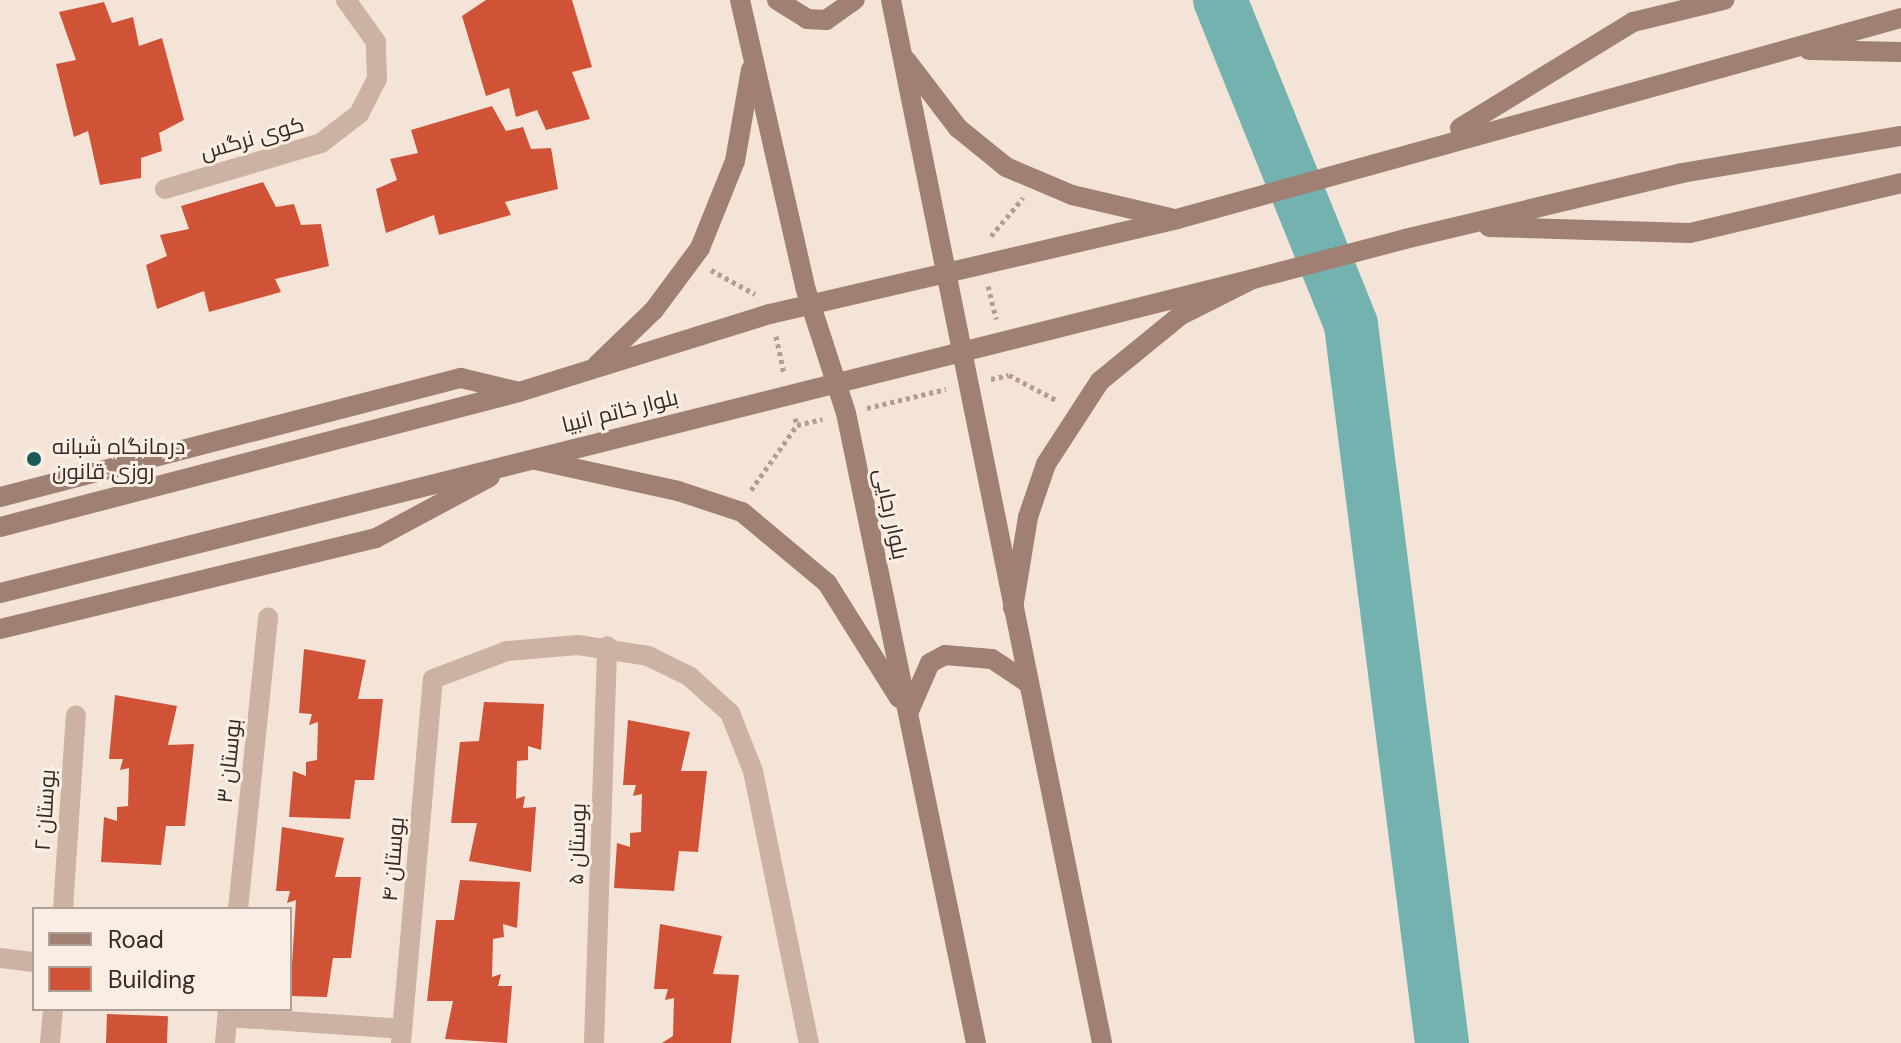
<!DOCTYPE html>
<html>
<head>
<meta charset="utf-8">
<style>
	body { margin:0 }
	#map { position:relative; width:1901px; height:1043px; overflow:hidden; background:#f3e4d7; font-family:"DM Sans",Cairo,sans-serif }
	div>[style] { position:absolute }
	[style*='--x'] { left:calc(var(--x)*1px); top:calc(var(--y)*1px); width:calc(var(--w)*1px); rotate:calc(var(--a)*1deg) }
	.river>* { height:54px; margin:-27px; padding:0 27px; transform-origin:27px; border-radius:27px; background:#74b2b0 }
	.building>* { inset:0; background:#d05338; transform-origin:0 0 }
	.path>* { height:5px; margin-top:-2.5px; transform-origin:0; background:repeating-linear-gradient(90deg,#b79c8c 0 4px,transparent 0 8px) }
	.street>* { height:20px; margin:-10px; padding:0 10px; transform-origin:10px; border-radius:10px; background:#cbb2a2 }
	.secondary>* { height:20px; margin:-10px; padding:0 10px; transform-origin:10px; border-radius:10px; background:#9f8073 }
	.dots>* { width:22px; height:22px; translate:-50% -50%; box-sizing:border-box; border:4px solid #faeee3; border-radius:50% }
	span { translate:-50% -50%; white-space:nowrap; text-align:center; line-height:1.15; -webkit-text-stroke:6px #faeee3; paint-order:stroke }
	.street-label { font-size:22px; color:#352925 }
	.poi-label { font-size:22px; color:#352925 }
	.left { translate:0 -50%; text-align:left }
	.legend { position:absolute; left:32px; top:907px; width:260px; height:104px; box-sizing:border-box; background:#faeee3; border:2px solid #ab9f97; margin:0; padding:10px 14px; list-style:none; font-size:24px; color:#352925 }
	.legend li { display:flex; align-items:center; gap:16px; height:40px }
	.legend b { width:40px; border:2px solid #ab9f97 }
</style>
</head>
<body>
<div id="map">
	<div class="river">
		<i style="--x:1220;--y:0;--w:350;--a:68"></i>
		<i style="--x:1351;--y:325;--w:724;--a:82.78"></i>
	</div>
	<div class="building">
		<i style="clip-path:polygon(486px 0,572px 0,592px 67px,572px 72px,590px 119px,546px 130px,537px 110px,516px 117px,509px 88px,486px 96px,462px 16px)"></i>
		<i style="clip-path:polygon(104px 2px,112px 23px,133px 17px,139px 46px,162px 38px,184px 120px,159px 133px,162px 151px,141px 158px,141px 178px,100px 185px,88px 131px,74px 137px,56px 64px,76px 60px,59px 12px)"></i>
		<i style="clip-path:polygon(492px 106px,506px 131px,523px 127px,531px 149px,551px 148px,558px 189px,505px 202px,511px 215px,439px 235px,434px 215px,386px 233px,376px 189px,397px 180px,390px 159px,418px 153px,411px 130px)"></i>
		<i style="clip-path:polygon(263px 182px,276px 207px,294px 204px,301px 225px,321px 224px,329px 266px,275px 279px,281px 292px,209px 312px,204px 291px,157px 309px,146px 265px,167px 256px,160px 235px,189px 229px,181px 206px)"></i>
		<i style="clip-path:polygon(304px 649px,366px 660px,358px 699px,383px 699px,374px 780px,355px 780px,350px 819px,289px 817px,293px 771px,306px 776px,306px 762px,317px 760px,318px 722px,309px 725px,312px 714px,299px 713px)"></i>
		<i style="clip-path:polygon(115px 695px,177px 706px,168px 745px,194px 744px,185px 826px,166px 826px,161px 865px,101px 862px,104px 817px,117px 821px,117px 807px,128px 806px,129px 768px,120px 770px,123px 759px,109px 759px)"></i>
		<i style="clip-path:polygon(484px 702px,544px 704px,541px 750px,528px 746px,528px 760px,517px 761px,516px 799px,525px 796px,523px 808px,536px 807px,531px 872px,469px 861px,477px 823px,451px 823px,460px 742px,479px 741px)"></i>
		<i style="clip-path:polygon(628px 720px,690px 732px,681px 771px,707px 771px,698px 852px,679px 851px,674px 891px,614px 888px,617px 843px,630px 847px,630px 833px,641px 832px,642px 794px,633px 796px,636px 785px,623px 785px)"></i>
		<i style="clip-path:polygon(282px 827px,344px 838px,335px 877px,361px 877px,351px 958px,333px 958px,327px 997px,290px 996px,296px 900px,287px 903px,290px 891px,276px 891px)"></i>
		<i style="clip-path:polygon(460px 880px,520px 882px,517px 928px,503px 924px,504px 937px,493px 939px,492px 977px,501px 974px,498px 986px,512px 986px,507px 1043px,445px 1039px,453px 1001px,427px 1001px,436px 920px,454px 920px)"></i>
		<i style="clip-path:polygon(660px 924px,722px 936px,713px 974px,739px 975px,731px 1043px,662px 1043px,673px 1036px,674px 998px,665px 1000px,668px 989px,654px 989px)"></i>
		<i style="left:107px;top:1014px;width:61px;height:29px;rotate:2deg"></i>
	</div>
	<div class="path">
		<i style="--x:991;--y:236;--w:50;--a:-49.9"></i>
		<i style="--x:711;--y:270;--w:50;--a:28.6"></i>
		<i style="--x:988;--y:286;--w:34;--a:76"></i>
		<i style="--x:776;--y:336;--w:38;--a:78"></i>
		<i style="--x:991;--y:379;--w:18;--a:-13"></i>
		<i style="--x:1009;--y:375;--w:55;--a:28"></i>
		<i style="--x:867;--y:408;--w:81;--a:-13.5"></i>
		<i style="--x:795;--y:418;--w:7;--a:74"></i>
		<i style="--x:797;--y:425;--w:26;--a:-13"></i>
		<i style="--x:751;--y:490;--w:80;--a:-54.7"></i>
	</div>
	<div class="street">
		<i style="--x:165;--y:189;--w:163;--a:-16.4"></i>
		<i style="--x:321;--y:143;--w:48;--a:-37.3"></i>
		<i style="--x:359;--y:114;--w:39;--a:-63"></i>
		<i style="--x:377;--y:79;--w:37;--a:-92"></i>
		<i style="--x:376;--y:42;--w:52;--a:-125.5"></i>
		<i style="--x:63;--y:909;--w:194;--a:-86.2"></i>
		<i style="--x:238;--y:909;--w:293;--a:-84.1"></i>
		<i style="--x:0;--y:958;--w:34;--a:7"></i>
		<i style="--x:228;--y:1017;--w:174;--a:3.9"></i>
		<i style="--x:50;--y:1043;--w:34;--a:-85"></i>
		<i style="--x:225;--y:1043;--w:34;--a:-85"></i>
		<i style="--x:401;--y:1043;--w:365;--a:-85"></i>
		<i style="--x:433;--y:679;--w:79;--a:-20.7"></i>
		<i style="--x:507;--y:651;--w:71;--a:-4.8"></i>
		<i style="--x:578;--y:645;--w:71;--a:8.9"></i>
		<i style="--x:648;--y:656;--w:46;--a:26"></i>
		<i style="--x:689;--y:676;--w:55;--a:42.1"></i>
		<i style="--x:730;--y:713;--w:62;--a:68.4"></i>
		<i style="--x:753;--y:771;--w:278;--a:78.4"></i>
		<i style="--x:594;--y:1043;--w:397;--a:-88.1"></i>
	</div>
	<div class="secondary">
		<i style="--x:740;--y:0;--w:297;--a:77.2"></i>
		<i style="--x:806;--y:290;--w:129;--a:72"></i>
		<i style="--x:846;--y:413;--w:643;--a:78.34"></i>
		<i style="--x:777;--y:0;--w:36;--a:32"></i>
		<i style="--x:807;--y:19;--w:19;--a:3"></i>
		<i style="--x:826;--y:20;--w:35;--a:-35"></i>
		<i style="--x:891;--y:0;--w:1064;--a:78.56"></i>
		<i style="--x:1809;--y:50;--w:92;--a:1.2"></i>
		<i style="--x:906;--y:60;--w:86;--a:52.6"></i>
		<i style="--x:958;--y:128;--w:62;--a:39.1"></i>
		<i style="--x:1006;--y:167;--w:72;--a:23"></i>
		<i style="--x:1072;--y:195;--w:101;--a:13.2"></i>
		<i style="--x:1460;--y:128;--w:203;--a:-31.5"></i>
		<i style="--x:1633;--y:22;--w:94;--a:-13.6"></i>
		<i style="--x:1489;--y:227;--w:201;--a:1.7"></i>
		<i style="--x:1690;--y:233;--w:217;--a:-13.3"></i>
		<i style="--x:597;--y:365;--w:79;--a:-44"></i>
		<i style="--x:654;--y:310;--w:77;--a:-53.4"></i>
		<i style="--x:700;--y:248;--w:94;--a:-68.1"></i>
		<i style="--x:735;--y:161;--w:93;--a:-80.1"></i>
		<i style="--x:536;--y:460;--w:145;--a:12.3"></i>
		<i style="--x:678;--y:491;--w:67;--a:18.2"></i>
		<i style="--x:742;--y:512;--w:111;--a:39.9"></i>
		<i style="--x:827;--y:583;--w:136;--a:57.9"></i>
		<i style="--x:0;--y:497;--w:476;--a:-14.5"></i>
		<i style="--x:461;--y:378;--w:56;--a:13.5"></i>
		<i style="--x:0;--y:527;--w:536;--a:-14.58"></i>
		<i style="--x:519;--y:392;--w:263;--a:-17.3"></i>
		<i style="--x:770;--y:314;--w:418;--a:-13.1"></i>
		<i style="--x:1177;--y:219;--w:751;--a:-15.52"></i>
		<i style="--x:0;--y:593;--w:1292;--a:-14.07"></i>
		<i style="--x:1013;--y:608;--w:92;--a:-80.6"></i>
		<i style="--x:1028;--y:517;--w:56;--a:-71.2"></i>
		<i style="--x:1046;--y:464;--w:99;--a:-57"></i>
		<i style="--x:1100;--y:381;--w:104;--a:-39.2"></i>
		<i style="--x:1181;--y:315;--w:80;--a:-26.6"></i>
		<i style="--x:1253;--y:279;--w:157;--a:-14.7"></i>
		<i style="--x:1405;--y:239;--w:285;--a:-13.4"></i>
		<i style="--x:1682;--y:173;--w:222;--a:-9.6"></i>
		<i style="--x:0;--y:629;--w:387;--a:-13.6"></i>
		<i style="--x:376;--y:538;--w:129;--a:-28.2"></i>
		<i style="--x:909;--y:711;--w:52;--a:-66.4"></i>
		<i style="--x:930;--y:663;--w:17;--a:-28"></i>
		<i style="--x:945;--y:655;--w:47;--a:4.9"></i>
		<i style="--x:992;--y:659;--w:43;--a:33.7"></i>
	</div>
	<div class="dots">
		<i style="left:34px;top:459px;background:#185a5a"></i>
	</div>
	<div class="street-label">
		<span style="left:252px;top:138px;rotate:-16deg">کوی نرگس</span>
		<span style="left:620px;top:411px;rotate:-14deg">بلوار خاتم انبیا</span>
		<span style="left:891px;top:514px;rotate:78deg">بلوار رجایی</span>
		<span style="left:229px;top:761px;rotate:-84deg">بوستان ۳</span>
		<span style="left:45px;top:810px;rotate:-86deg">بوستان ۲</span>
		<span style="left:577px;top:844px;rotate:-88deg">بوستان ۵</span>
		<span style="left:393px;top:859px;rotate:-85deg">بوستان ۴</span>
	</div>
	<div class="poi-label">
		<span class="left" style="left:52px;top:459px">درمانگاه شبانه<br>روزی قانون</span>
	</div>
	<ul class="legend">
	<li><b style="height:10px;background:#9f8073"></b>Road</li>
	<li><b style="height:22px;background:#d05338"></b>Building</li>
	</ul>
</div>
</body>
</html>
